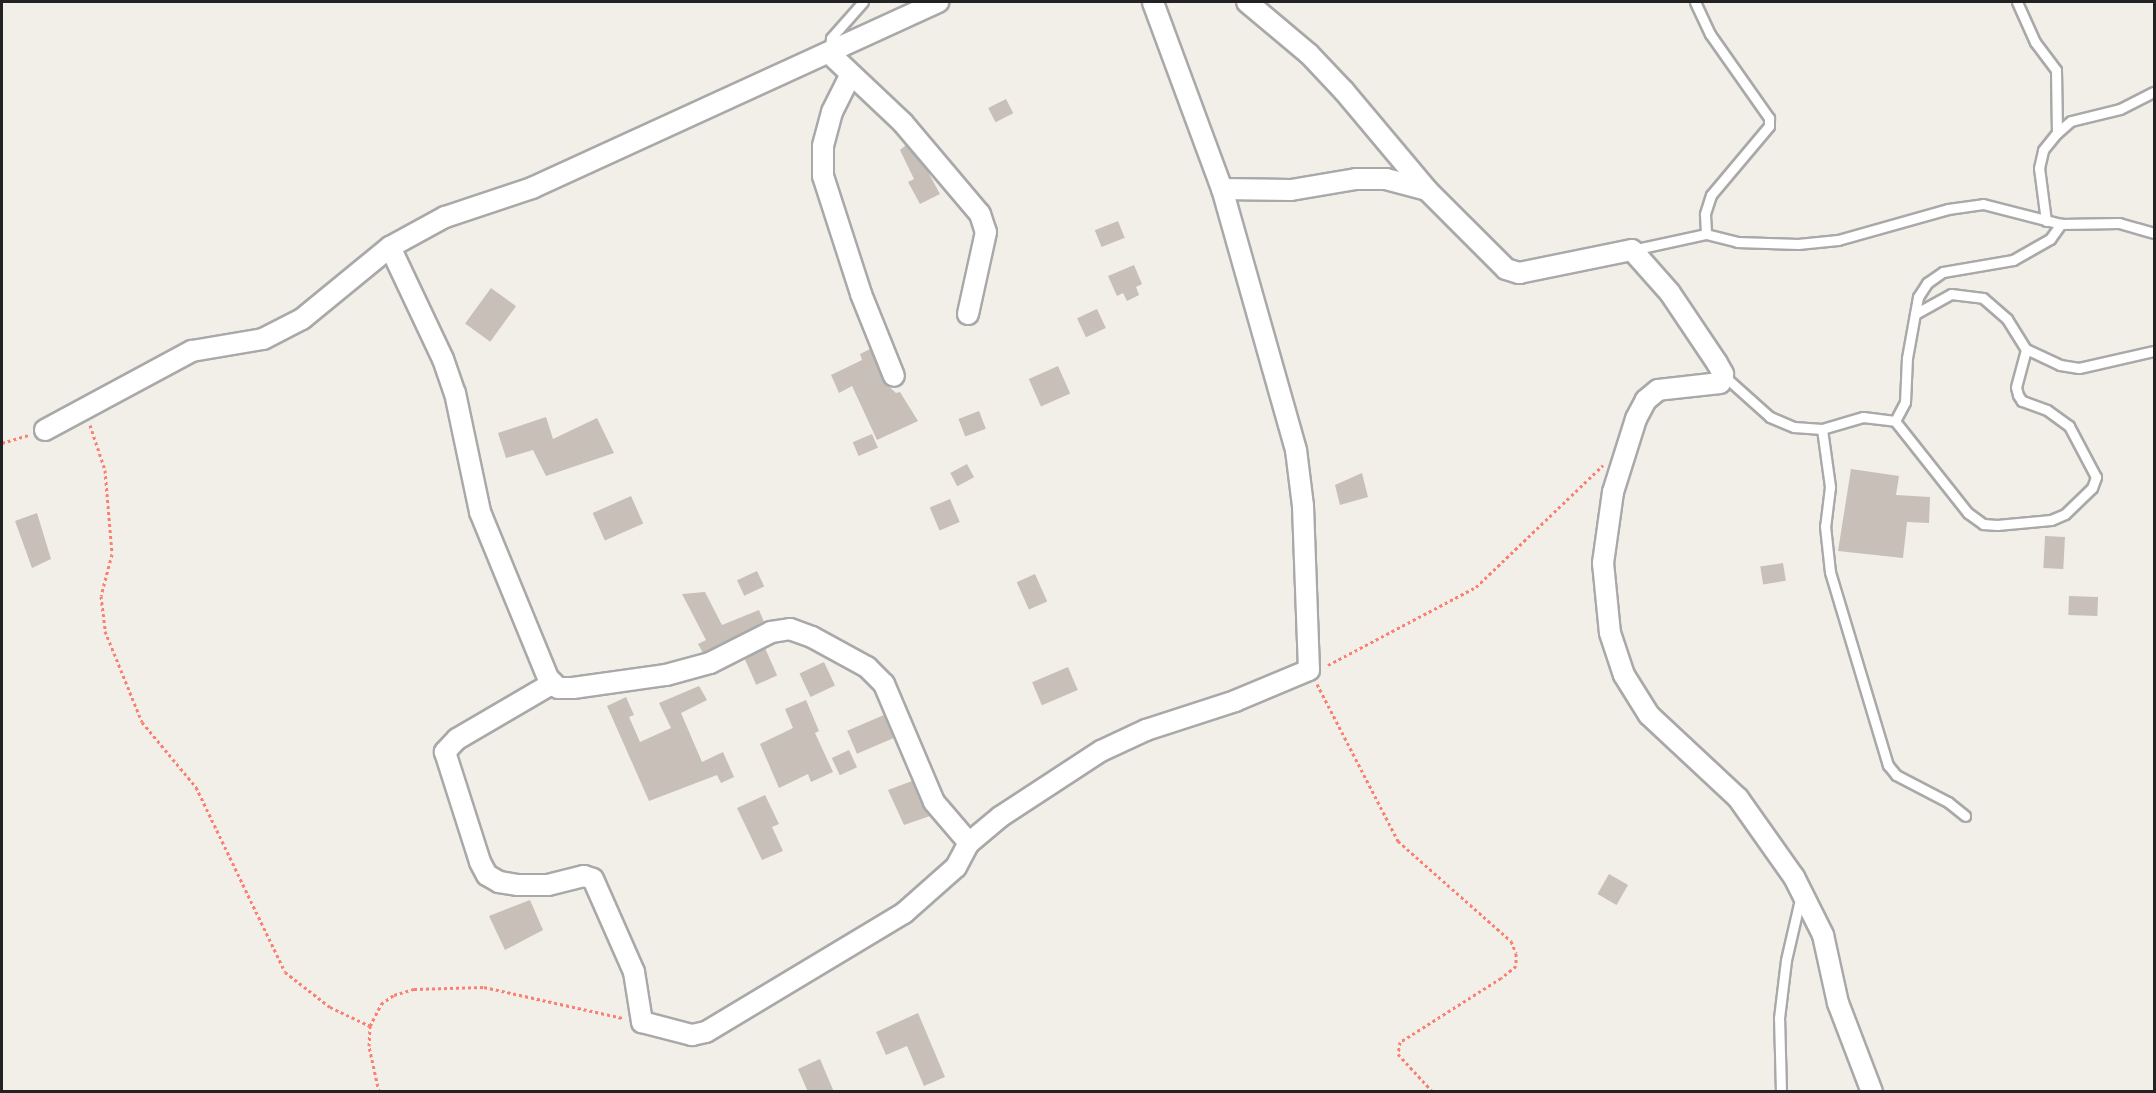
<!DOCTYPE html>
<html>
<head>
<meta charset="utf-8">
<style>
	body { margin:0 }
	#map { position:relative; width:2156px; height:1093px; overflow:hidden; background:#f2efe9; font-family:Commissioner,sans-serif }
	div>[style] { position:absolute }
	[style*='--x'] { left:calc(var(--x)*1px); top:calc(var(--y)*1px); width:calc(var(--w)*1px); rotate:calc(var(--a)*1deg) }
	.building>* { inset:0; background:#c7bfb8; transform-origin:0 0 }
	.path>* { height:3px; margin-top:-1.5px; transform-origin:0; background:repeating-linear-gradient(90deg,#fa8072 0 3px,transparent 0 6px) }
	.roads { filter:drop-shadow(2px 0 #a9a9a9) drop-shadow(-2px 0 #a9a9a9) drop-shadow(0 2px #a9a9a9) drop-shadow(0 -2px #a9a9a9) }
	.service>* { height:9px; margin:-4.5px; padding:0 4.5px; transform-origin:4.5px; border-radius:4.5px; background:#fff }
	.minor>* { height:20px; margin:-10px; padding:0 10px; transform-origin:10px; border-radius:10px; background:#fff }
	span { translate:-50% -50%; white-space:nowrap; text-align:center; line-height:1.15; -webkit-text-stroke:4.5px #fff; paint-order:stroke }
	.frame { position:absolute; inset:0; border:3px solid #222; pointer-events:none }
</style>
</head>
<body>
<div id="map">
	<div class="building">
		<i style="left:1006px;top:99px;width:16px;height:20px;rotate:63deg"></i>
		<i style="clip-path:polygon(906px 145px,927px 170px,940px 194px,920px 204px,908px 182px,914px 179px,900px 150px)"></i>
		<i style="left:1118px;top:221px;width:18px;height:25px;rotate:68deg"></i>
		<i style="clip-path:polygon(1134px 265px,1142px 284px,1136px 287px,1139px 295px,1127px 301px,1123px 293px,1117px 296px,1108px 276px)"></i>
		<i style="left:491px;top:288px;width:31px;height:44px;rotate:36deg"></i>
		<i style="left:1097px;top:309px;width:21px;height:22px;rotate:65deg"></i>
		<i style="clip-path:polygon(870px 349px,883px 381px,896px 393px,900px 392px,918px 421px,877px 440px,852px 386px,839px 393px,831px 375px,862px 360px,860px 354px)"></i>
		<i style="left:1058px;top:366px;width:30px;height:32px;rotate:66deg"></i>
		<i style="left:979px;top:411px;width:19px;height:22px;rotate:69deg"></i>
		<i style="clip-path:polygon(546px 417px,553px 439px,597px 418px,614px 453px,546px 476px,533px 450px,506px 458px,498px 433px)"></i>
		<i style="left:872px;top:434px;width:15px;height:21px;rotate:67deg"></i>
		<i style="left:967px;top:464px;width:15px;height:19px;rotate:62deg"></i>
		<i style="clip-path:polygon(1851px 469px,1899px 476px,1896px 495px,1930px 497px,1929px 523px,1907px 522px,1903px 558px,1838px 551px)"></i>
		<i style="clip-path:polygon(1362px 473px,1368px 497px,1340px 505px,1335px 485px)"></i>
		<i style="left:631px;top:496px;width:30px;height:42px;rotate:66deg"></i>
		<i style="left:950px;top:499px;width:25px;height:22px;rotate:67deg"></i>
		<i style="clip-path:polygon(37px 513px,51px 559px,32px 568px,15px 521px)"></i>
		<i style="left:2045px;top:536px;width:20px;height:32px;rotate:3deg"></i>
		<i style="left:1783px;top:563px;width:18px;height:23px;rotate:81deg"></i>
		<i style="left:757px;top:571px;width:17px;height:22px;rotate:65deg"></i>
		<i style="left:1035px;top:574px;width:30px;height:20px;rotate:66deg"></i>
		<i style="clip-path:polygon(705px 592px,722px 625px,759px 610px,764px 622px,703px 653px,698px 644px,706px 640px,682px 594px)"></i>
		<i style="left:2069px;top:596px;width:29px;height:19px;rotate:2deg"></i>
		<i style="left:765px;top:648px;width:30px;height:23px;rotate:66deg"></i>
		<i style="left:824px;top:662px;width:26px;height:27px;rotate:65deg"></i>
		<i style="left:1068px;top:667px;width:25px;height:39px;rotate:67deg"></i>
		<i style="clip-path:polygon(699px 686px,707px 700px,681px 713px,702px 762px,723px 752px,734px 777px,721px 783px,717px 775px,649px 801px,607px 706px,626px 697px,634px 715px,629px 717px,640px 742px,671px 728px,659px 703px)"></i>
		<i style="clip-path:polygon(806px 700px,819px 731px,815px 733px,833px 772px,811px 782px,808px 774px,779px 788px,760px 744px,793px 728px,785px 709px)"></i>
		<i style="left:884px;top:715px;width:25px;height:40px;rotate:67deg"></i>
		<i style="left:849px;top:750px;width:19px;height:19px;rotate:65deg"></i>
		<i style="clip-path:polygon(912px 781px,930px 816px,904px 825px,888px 790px)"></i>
		<i style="clip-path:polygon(765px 795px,779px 824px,772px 827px,783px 851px,762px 860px,737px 808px)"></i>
		<i style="left:1609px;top:874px;width:22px;height:23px;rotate:30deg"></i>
		<i style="clip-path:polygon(530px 900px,543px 930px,505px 950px,489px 916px)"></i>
		<i style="clip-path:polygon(918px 1013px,945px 1077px,924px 1086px,907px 1046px,886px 1055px,876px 1032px)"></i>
		<i style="clip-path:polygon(820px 1059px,834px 1092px,808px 1092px,798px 1069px)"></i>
	</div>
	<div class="path">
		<i style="--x:90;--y:425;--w:47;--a:71.6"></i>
		<i style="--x:105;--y:470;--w:84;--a:85.2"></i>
		<i style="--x:112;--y:554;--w:43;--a:104.7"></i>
		<i style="--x:101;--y:596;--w:35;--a:83"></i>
		<i style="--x:105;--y:631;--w:98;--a:67.9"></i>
		<i style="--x:142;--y:722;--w:85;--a:50.3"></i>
		<i style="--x:196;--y:787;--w:205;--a:64.3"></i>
		<i style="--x:285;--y:972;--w:57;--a:37.9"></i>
		<i style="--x:330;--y:1007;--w:44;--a:25.4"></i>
		<i style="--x:2;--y:443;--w:28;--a:-17"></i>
		<i style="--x:1328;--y:665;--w:167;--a:-27.8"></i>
		<i style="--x:1476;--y:587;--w:176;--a:-43.8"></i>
		<i style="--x:1317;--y:684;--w:177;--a:62.7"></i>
		<i style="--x:1398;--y:841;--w:151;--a:41.5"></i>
		<i style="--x:1511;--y:941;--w:13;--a:67"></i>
		<i style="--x:1516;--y:953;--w:13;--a:90"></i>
		<i style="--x:1516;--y:966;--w:19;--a:141"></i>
		<i style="--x:1501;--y:978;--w:120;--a:147.6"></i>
		<i style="--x:1400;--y:1042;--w:12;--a:99"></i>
		<i style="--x:1398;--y:1054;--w:52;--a:47.4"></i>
		<i style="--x:379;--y:1092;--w:47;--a:-102.3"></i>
		<i style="--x:369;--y:1046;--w:20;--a:-87"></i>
		<i style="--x:370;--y:1026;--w:25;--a:-63"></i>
		<i style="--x:381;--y:1004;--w:16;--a:-35"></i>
		<i style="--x:394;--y:995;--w:21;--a:-17"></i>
		<i style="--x:414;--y:989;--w:70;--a:-1.6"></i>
		<i style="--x:484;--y:987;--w:142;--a:12.6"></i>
	</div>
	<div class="roads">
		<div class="service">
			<i style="--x:1695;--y:2;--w:35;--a:65"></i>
			<i style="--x:1710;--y:34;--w:103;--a:54.9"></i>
			<i style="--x:1769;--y:118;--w:8;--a:90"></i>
			<i style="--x:1769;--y:126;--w:90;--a:130"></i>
			<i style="--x:1711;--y:195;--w:20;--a:108"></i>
			<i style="--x:1705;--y:214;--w:20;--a:87"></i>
			<i style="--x:2017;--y:2;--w:44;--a:65.8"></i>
			<i style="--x:2035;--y:42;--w:35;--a:53"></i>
			<i style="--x:2056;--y:70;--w:63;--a:89.1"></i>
			<i style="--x:829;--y:53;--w:15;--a:-82"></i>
			<i style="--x:831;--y:38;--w:48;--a:-48.4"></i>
			<i style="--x:2046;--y:221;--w:53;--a:-97.5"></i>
			<i style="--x:2039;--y:168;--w:18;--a:-77"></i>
			<i style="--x:2043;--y:150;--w:22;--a:-51"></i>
			<i style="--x:2057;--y:133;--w:18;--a:-41"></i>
			<i style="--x:2071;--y:121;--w:50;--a:-13.8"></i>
			<i style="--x:2120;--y:109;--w:38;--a:-27"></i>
			<i style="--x:1632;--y:250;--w:76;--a:-12.2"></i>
			<i style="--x:1706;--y:234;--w:32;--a:14"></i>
			<i style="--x:1737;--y:242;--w:61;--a:1.9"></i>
			<i style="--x:1798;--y:244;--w:40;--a:-5.7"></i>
			<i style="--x:1838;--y:240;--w:114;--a:-15.7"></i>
			<i style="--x:1948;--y:209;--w:35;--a:-8"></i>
			<i style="--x:1983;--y:204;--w:81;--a:14.4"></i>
			<i style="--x:2061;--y:224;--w:58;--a:-1"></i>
			<i style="--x:2119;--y:223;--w:36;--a:16"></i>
			<i style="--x:1915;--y:314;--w:41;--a:-29.1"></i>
			<i style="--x:1951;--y:294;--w:32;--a:7"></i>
			<i style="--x:1983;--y:298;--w:32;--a:41"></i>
			<i style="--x:2007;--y:319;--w:36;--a:58"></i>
			<i style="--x:1723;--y:375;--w:63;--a:41.8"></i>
			<i style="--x:1770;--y:417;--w:26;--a:23"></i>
			<i style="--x:1794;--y:427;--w:28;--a:4"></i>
			<i style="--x:1822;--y:429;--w:43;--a:-16.3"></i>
			<i style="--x:1863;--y:417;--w:32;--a:7"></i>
			<i style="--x:1895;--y:421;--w:117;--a:51.6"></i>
			<i style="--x:1968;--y:513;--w:19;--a:36"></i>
			<i style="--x:1983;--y:524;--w:14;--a:4"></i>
			<i style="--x:1997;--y:525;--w:54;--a:-5.3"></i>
			<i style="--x:2051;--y:520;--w:15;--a:-23"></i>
			<i style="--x:2065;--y:514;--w:37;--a:-44"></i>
			<i style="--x:2092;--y:488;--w:12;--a:-70"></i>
			<i style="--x:2096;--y:477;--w:58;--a:-117.9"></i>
			<i style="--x:2069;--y:426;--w:27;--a:-144"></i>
			<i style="--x:2047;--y:410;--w:27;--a:-160"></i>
			<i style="--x:2022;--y:401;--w:7;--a:-124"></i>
			<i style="--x:2018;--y:395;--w:8;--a:-104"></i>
			<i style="--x:2016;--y:387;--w:39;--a:-75"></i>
			<i style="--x:2026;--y:349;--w:38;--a:25"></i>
			<i style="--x:2060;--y:365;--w:19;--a:9"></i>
			<i style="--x:2079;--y:368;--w:77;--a:-12.8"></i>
			<i style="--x:1895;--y:421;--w:21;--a:-62"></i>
			<i style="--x:1905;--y:402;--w:44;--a:-87.4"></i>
			<i style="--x:1907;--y:358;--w:62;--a:-79.8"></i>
			<i style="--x:1918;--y:297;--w:17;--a:-57"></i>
			<i style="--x:1927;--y:283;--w:19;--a:-35"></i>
			<i style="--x:1943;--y:272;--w:71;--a:-9.7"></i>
			<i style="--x:2013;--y:260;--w:43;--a:-29.6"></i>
			<i style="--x:2050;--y:239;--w:19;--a:-54"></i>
			<i style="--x:1822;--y:429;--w:59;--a:82.1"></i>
			<i style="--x:1830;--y:487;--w:39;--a:97"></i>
			<i style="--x:1825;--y:526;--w:46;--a:83.8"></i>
			<i style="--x:1830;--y:572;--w:202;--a:73.3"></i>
			<i style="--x:1888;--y:765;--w:13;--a:51"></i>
			<i style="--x:1896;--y:775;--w:59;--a:27.4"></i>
			<i style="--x:1948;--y:802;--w:22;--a:39"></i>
			<i style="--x:1781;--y:1092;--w:74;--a:-91.5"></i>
			<i style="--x:1779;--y:1018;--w:58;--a:-83.1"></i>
			<i style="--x:1786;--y:960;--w:67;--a:-77"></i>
		</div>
		<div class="minor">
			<i style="--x:1247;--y:2;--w:81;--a:40"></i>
			<i style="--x:1309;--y:54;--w:51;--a:46.6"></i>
			<i style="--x:1344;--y:91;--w:129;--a:50"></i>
			<i style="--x:1427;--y:190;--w:112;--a:45"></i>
			<i style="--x:1506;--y:269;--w:14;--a:17"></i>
			<i style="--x:1519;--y:273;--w:115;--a:-11.5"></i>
			<i style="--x:1632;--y:250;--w:57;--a:48.5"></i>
			<i style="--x:1670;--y:293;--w:84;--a:56.1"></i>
			<i style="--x:1717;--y:363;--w:13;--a:61"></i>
			<i style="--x:1723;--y:374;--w:9;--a:108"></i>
			<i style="--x:1720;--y:383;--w:62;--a:173.6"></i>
			<i style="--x:1658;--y:390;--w:16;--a:140"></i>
			<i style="--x:1646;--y:400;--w:21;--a:118"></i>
			<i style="--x:1636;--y:419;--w:77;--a:107.5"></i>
			<i style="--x:1613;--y:492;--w:72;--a:98"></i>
			<i style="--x:1603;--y:563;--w:70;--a:84.3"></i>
			<i style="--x:1610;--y:633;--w:44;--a:71.6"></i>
			<i style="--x:1624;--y:675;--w:47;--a:58"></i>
			<i style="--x:1649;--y:715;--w:122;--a:43"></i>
			<i style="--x:1738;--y:798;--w:97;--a:54.7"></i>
			<i style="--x:1794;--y:877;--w:65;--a:63.4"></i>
			<i style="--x:1823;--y:935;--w:70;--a:77.6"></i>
			<i style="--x:1838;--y:1003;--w:95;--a:69.1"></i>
			<i style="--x:829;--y:53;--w:102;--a:43.4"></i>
			<i style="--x:903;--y:123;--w:119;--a:49.8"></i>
			<i style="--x:980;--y:214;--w:19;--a:72"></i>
			<i style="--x:986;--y:232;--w:84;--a:102.4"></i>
			<i style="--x:850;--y:76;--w:40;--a:116.6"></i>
			<i style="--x:832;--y:112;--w:35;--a:105"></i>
			<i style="--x:823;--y:146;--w:30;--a:90"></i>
			<i style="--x:823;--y:176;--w:124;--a:72.1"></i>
			<i style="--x:861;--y:294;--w:88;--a:68.1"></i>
			<i style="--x:1222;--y:189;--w:69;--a:0.8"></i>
			<i style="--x:1291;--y:190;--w:66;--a:-9.6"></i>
			<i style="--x:1356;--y:179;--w:30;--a:0"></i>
			<i style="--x:1386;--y:179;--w:42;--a:15"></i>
			<i style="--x:390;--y:247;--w:124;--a:64.7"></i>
			<i style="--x:443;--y:359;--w:36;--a:71"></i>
			<i style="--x:455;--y:393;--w:122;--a:78.1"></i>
			<i style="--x:480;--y:512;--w:179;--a:67.7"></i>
			<i style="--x:548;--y:678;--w:14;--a:45"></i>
			<i style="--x:558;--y:688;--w:15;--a:0"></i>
			<i style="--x:573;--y:688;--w:94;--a:-8"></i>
			<i style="--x:666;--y:675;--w:46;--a:-15.3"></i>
			<i style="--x:710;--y:663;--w:68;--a:-26.9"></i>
			<i style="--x:771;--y:632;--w:19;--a:-9"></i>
			<i style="--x:790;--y:629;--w:23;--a:20"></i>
			<i style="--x:812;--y:637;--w:63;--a:28.6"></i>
			<i style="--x:867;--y:667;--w:24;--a:45"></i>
			<i style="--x:884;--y:684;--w:128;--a:67"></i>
			<i style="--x:934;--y:802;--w:54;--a:49.5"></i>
			<i style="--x:45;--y:430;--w:167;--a:-28.3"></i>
			<i style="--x:192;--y:351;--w:72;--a:-9.6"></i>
			<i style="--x:263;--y:339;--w:44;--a:-27.1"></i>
			<i style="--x:302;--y:319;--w:114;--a:-39.3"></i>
			<i style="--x:390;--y:247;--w:63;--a:-28.6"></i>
			<i style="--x:445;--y:217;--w:92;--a:-18.4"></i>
			<i style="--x:532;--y:188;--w:447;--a:-24.6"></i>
			<i style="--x:553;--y:683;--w:111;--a:149.7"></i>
			<i style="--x:457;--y:739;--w:18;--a:133"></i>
			<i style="--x:445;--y:752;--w:115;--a:72.3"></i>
			<i style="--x:480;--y:862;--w:15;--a:62"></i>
			<i style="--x:487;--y:875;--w:14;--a:30"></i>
			<i style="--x:499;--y:882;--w:18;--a:9"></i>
			<i style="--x:517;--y:885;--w:31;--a:0"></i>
			<i style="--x:548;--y:885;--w:37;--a:-14"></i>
			<i style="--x:584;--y:876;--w:9;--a:18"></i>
			<i style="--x:593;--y:879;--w:102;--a:66.2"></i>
			<i style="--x:634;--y:972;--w:51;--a:80.9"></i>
			<i style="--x:642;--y:1022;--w:52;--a:14.6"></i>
			<i style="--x:692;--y:1035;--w:14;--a:-12"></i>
			<i style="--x:706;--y:1032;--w:231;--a:-31"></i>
			<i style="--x:904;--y:913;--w:69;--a:-41.5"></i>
			<i style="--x:956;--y:867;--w:27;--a:-62"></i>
			<i style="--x:969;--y:843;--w:40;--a:-40"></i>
			<i style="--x:1000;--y:817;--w:121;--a:-33.2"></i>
			<i style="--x:1101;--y:751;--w:50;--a:-25"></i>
			<i style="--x:1146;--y:730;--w:94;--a:-18"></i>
			<i style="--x:1235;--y:701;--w:80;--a:-22.7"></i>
			<i style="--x:1309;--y:670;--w:164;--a:-92.1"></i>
			<i style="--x:1303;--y:506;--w:56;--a:-97.1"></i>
			<i style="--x:1296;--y:450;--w:271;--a:-105.8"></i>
			<i style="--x:1222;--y:189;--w:199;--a:-110.3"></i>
		</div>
	</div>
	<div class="frame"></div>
</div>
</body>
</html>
